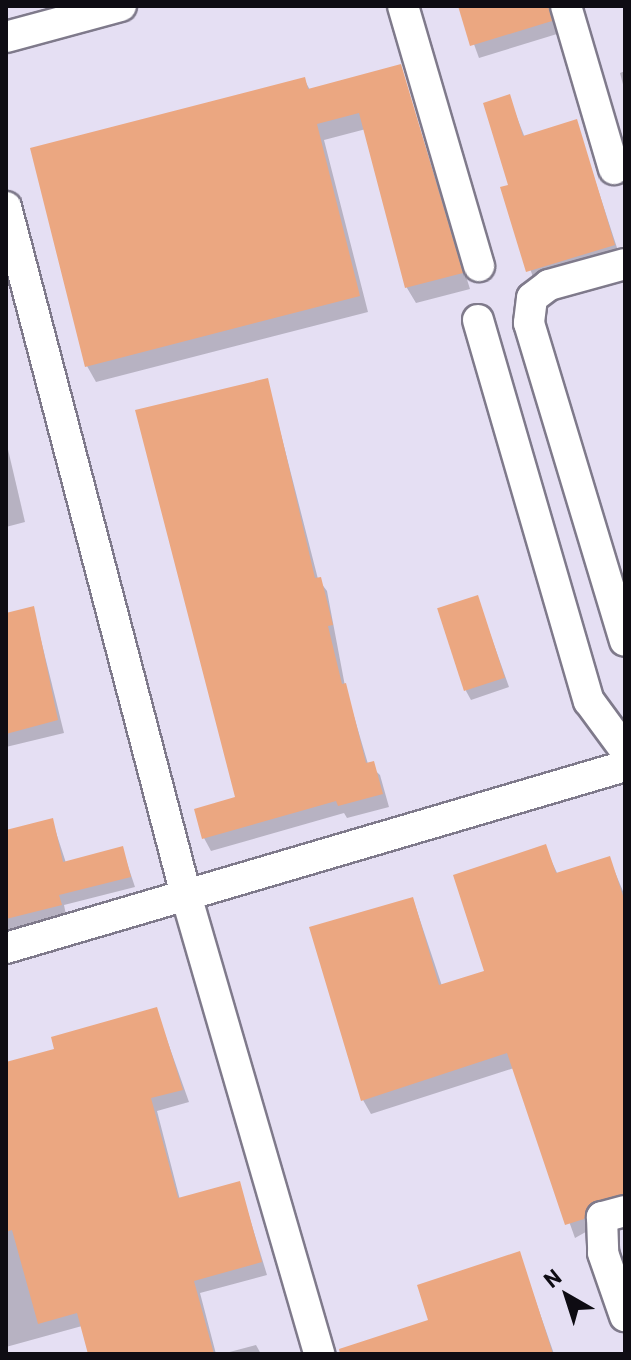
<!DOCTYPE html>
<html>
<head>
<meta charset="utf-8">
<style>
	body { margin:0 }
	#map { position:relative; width:631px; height:1360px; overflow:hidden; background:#e5dff3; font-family:Barlow,sans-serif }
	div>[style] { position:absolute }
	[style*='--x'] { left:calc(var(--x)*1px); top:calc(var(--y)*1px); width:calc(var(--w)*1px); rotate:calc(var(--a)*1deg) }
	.shadow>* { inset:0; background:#0003 }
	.building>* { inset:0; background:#eba781; transform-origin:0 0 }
	.roads { filter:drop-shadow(2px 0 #7f7a8b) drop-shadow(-2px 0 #7f7a8b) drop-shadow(0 2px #7f7a8b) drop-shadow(0 -2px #7f7a8b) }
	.minor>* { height:30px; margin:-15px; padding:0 15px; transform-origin:15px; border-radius:15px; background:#fff }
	span { translate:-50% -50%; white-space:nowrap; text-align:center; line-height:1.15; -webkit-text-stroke:6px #e5dff3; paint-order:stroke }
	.frame { position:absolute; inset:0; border:8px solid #0e0c13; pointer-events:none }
	.north { position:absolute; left:527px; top:1256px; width:80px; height:80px; -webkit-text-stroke:6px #e5dff3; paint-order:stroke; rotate:321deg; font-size:22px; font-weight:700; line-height:32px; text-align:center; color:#0e0c13 }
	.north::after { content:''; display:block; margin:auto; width:28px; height:36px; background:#0e0c13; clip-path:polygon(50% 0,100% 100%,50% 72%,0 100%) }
</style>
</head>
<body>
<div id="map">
	<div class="shadow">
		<i style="clip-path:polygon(460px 6px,549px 6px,557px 34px,479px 58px)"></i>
		<i style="clip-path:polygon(400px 66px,470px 289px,416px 303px,407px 288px,366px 129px,324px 140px,368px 312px,96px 382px,87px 366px,32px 149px,304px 79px,310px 90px)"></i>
		<i style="clip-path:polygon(625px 71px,625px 92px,620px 73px)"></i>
		<i style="clip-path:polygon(509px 97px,525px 138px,576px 122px,620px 257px,535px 283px,503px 189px,511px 186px)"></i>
		<i style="clip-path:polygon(267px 380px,318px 579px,327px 591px,345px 686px,368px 764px,380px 775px,389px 807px,347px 818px,344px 813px,211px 851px,204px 838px,237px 799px)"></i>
		<i style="clip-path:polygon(6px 441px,25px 522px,6px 527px)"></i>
		<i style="clip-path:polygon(477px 597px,509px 687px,471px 700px,466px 691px)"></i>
		<i style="clip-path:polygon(33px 608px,64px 733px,6px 747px,6px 615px)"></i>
		<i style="clip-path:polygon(52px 820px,66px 863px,122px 848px,135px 887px,64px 905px,66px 915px,6px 931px,6px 832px)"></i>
		<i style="clip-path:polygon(545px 847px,558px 875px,609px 858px,625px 896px,625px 1210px,575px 1238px,514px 1068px,371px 1114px,363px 1100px,413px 899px,442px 986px,487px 972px)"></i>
		<i style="clip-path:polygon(156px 1009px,189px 1102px,157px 1111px,180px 1200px,239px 1183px,267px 1275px,200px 1293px,216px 1354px,90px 1354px,82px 1326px,6px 1347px,6px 1065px,56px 1051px)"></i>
		<i style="clip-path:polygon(519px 1253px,554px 1354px,380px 1354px,431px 1322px)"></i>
		<i style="clip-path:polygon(256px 1345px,261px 1354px,222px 1354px)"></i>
	</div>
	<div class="building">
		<i style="clip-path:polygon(458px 6px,548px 6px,552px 21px,470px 46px)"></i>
		<i style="clip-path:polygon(401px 64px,463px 273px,405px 288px,359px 113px,317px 124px,360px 296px,85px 367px,30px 148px,305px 77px,308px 89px)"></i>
		<i style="clip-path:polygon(510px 94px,523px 136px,577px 119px,615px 245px,526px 272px,500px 187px,508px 185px,483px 103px)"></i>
		<i style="clip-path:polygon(268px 378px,315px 578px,321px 577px,333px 625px,328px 626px,342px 684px,346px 683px,366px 763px,374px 761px,383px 794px,338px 806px,336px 801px,202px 839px,194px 809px,235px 797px,135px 410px)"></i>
		<i style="left:478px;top:595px;width:87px;height:43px;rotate:72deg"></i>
		<i style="clip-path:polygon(34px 606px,58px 720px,6px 734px,6px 613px)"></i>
		<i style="clip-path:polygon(53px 818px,63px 862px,123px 846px,131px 877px,59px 895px,62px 905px,6px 919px,6px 830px)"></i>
		<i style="clip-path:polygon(546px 844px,556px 873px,610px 856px,625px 902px,625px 1194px,591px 1203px,584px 1219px,565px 1225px,507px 1053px,361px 1101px,309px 927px,413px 897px,439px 985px,484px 971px,453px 875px)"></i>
		<i style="clip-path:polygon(157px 1007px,183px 1090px,151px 1098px,178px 1198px,240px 1181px,262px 1262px,194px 1281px,214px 1354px,88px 1354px,77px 1313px,38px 1324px,12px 1230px,6px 1232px,6px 1062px,54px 1049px,51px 1037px)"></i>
		<i style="clip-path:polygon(520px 1251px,553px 1354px,340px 1354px,339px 1349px,428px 1320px,417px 1285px)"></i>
	</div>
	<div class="roads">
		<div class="minor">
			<i style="--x:403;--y:6;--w:271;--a:73.7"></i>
			<i style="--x:566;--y:6;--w:170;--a:73.6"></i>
			<i style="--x:6;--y:37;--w:119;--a:-15.1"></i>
			<i style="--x:6;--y:207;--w:711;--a:75.34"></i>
			<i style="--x:186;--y:895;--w:478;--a:73.8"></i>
			<i style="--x:625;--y:264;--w:79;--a:164.6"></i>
			<i style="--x:549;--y:285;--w:21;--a:143"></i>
			<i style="--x:532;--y:298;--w:25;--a:97"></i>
			<i style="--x:529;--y:323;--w:332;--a:73.2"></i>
			<i style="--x:478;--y:320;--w:397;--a:73.8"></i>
			<i style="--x:589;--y:701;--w:61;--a:53.7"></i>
			<i style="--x:6;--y:948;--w:645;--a:-16.38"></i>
			<i style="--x:625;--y:1211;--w:24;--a:165"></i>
			<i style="--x:602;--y:1217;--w:36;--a:88"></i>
			<i style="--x:603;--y:1253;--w:67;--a:70.8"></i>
		</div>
	</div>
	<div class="frame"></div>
	<div class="north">N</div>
</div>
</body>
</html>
